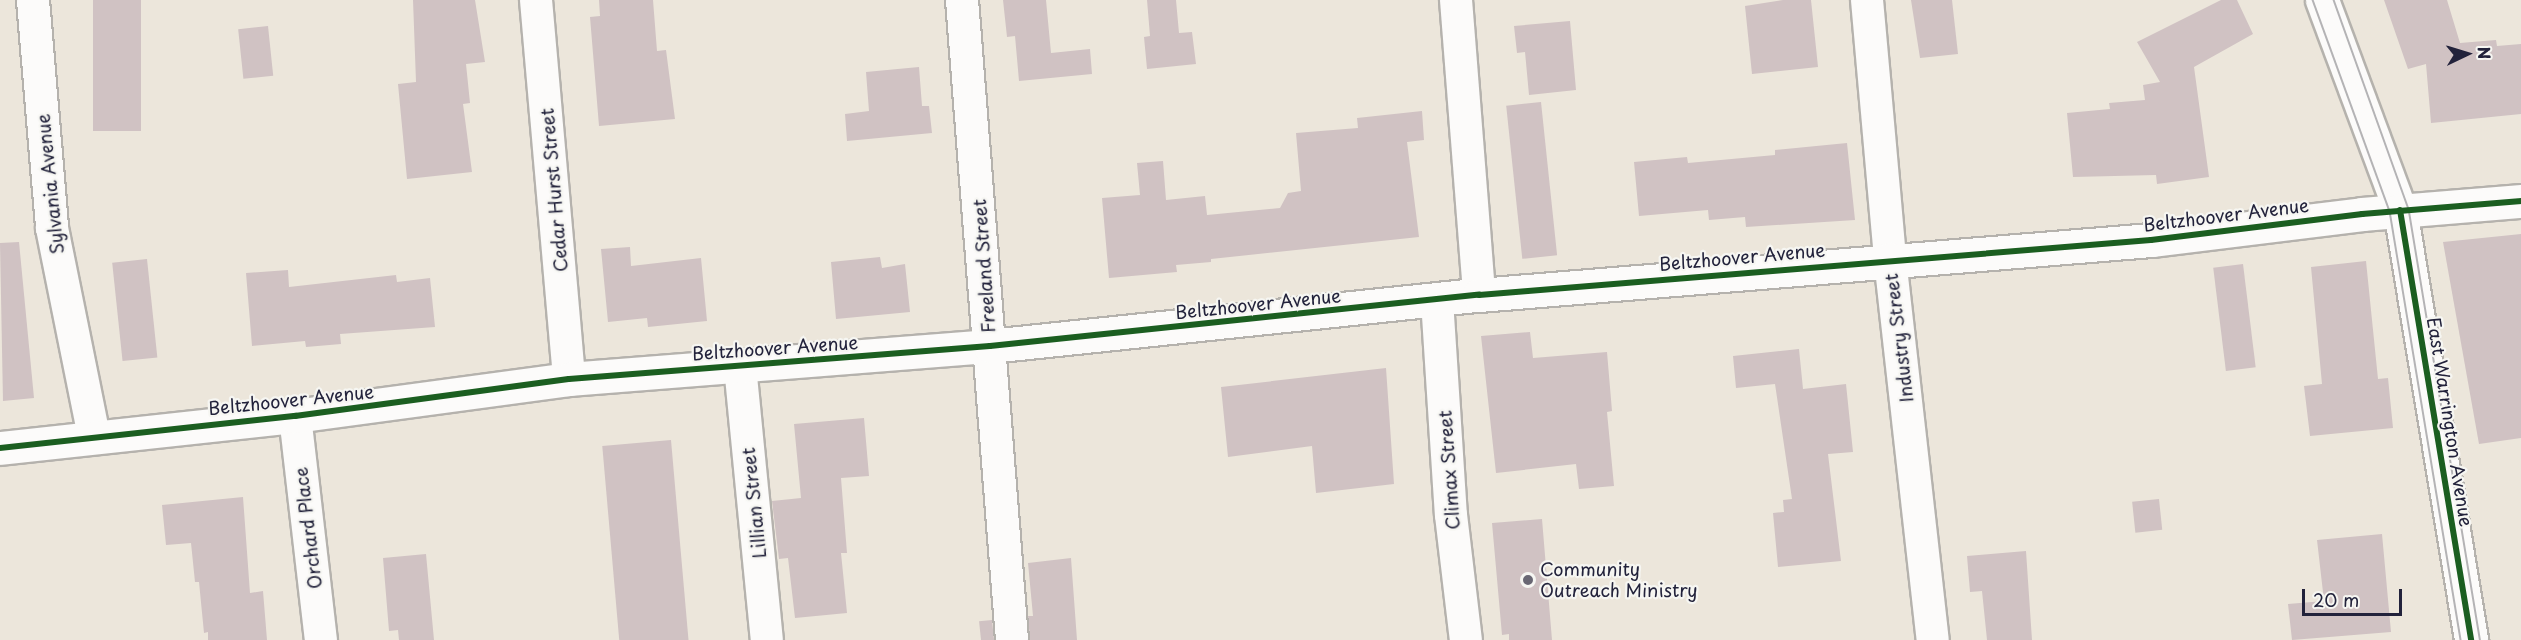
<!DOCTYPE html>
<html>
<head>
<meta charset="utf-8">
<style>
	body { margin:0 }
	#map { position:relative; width:2521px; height:640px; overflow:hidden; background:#ece6db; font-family:"Playpen Sans",sans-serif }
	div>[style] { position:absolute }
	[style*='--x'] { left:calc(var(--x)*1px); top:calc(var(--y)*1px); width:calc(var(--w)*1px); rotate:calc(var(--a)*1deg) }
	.building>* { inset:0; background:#d0c2c3; transform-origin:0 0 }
	.roads { filter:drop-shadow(2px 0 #b5b2ad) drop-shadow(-2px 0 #b5b2ad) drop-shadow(0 2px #b5b2ad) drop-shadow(0 -2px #b5b2ad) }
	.minor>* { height:32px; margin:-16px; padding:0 16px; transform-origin:16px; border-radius:16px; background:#fcfbfa }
	.tertiary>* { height:33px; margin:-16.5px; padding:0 16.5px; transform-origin:16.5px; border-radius:16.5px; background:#fcfbfa }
	.secondary>* { height:33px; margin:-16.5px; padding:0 16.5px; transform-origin:16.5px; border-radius:16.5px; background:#fcfbfa }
	.tram>* { height:1.5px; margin:-0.75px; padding:0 0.75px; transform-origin:0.75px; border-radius:0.75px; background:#b4b3b5 }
	.cycleway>* { height:6px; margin:-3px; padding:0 3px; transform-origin:3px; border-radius:3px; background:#1b5e20 }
	.dots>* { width:16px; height:16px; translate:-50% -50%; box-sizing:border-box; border:3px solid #f6f6f2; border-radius:50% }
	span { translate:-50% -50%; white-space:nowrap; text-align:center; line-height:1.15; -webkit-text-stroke:4.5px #f6f6f2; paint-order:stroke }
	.street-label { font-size:18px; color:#22223b }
	.poi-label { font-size:18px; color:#22223b }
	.left { translate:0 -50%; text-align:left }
	.north { position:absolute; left:2437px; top:24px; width:60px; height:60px; -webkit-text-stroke:4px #f6f6f2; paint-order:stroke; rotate:86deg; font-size:16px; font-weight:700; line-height:24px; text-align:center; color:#22223b }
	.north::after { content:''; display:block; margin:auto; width:21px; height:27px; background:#22223b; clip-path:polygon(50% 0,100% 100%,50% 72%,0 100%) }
	.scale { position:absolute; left:2302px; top:589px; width:100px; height:27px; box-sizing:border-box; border:3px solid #22223b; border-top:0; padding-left:8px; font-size:18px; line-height:21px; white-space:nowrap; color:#22223b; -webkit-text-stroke:4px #f6f6f2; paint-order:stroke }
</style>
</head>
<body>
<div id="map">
	<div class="building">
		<i style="left:93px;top:0;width:48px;height:131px"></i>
		<i style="clip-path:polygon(413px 0,475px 0,485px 62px,466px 64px,470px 103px,463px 104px,472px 172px,407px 179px,398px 84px,416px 82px)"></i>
		<i style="clip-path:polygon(599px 0,653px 0,657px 51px,666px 50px,675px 119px,599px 126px,590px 17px,600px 16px)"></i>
		<i style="clip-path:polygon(1003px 0,1046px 0,1051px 53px,1090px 49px,1092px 74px,1019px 81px,1015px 36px,1007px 37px)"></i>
		<i style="clip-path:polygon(1147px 0,1176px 0,1179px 33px,1192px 32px,1196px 64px,1147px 69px,1144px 37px,1150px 36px)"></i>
		<i style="clip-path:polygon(1783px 0,1811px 0,1818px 67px,1752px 74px,1745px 6px)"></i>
		<i style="clip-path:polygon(1911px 0,1952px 0,1958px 54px,1920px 58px)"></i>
		<i style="clip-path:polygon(2221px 0,2237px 0,2253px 34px,2194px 67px,2209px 177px,2157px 184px,2156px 175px,2073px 177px,2067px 113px,2110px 109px,2109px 103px,2145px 100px,2143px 85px,2160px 82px,2137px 42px)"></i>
		<i style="clip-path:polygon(2384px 0,2447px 0,2460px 43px,2496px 40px,2497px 46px,2521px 44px,2521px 114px,2431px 123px,2426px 64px,2408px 69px)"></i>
		<i style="clip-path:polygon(1570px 21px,1576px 90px,1529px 95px,1525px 52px,1517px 53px,1514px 26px)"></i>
		<i style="left:268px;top:26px;width:50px;height:30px;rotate:84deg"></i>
		<i style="clip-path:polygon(919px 67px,922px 106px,929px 106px,932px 133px,847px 141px,845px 114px,869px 111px,866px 72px)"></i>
		<i style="left:1541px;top:102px;width:154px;height:35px;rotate:84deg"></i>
		<i style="clip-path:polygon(1422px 111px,1424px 140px,1407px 142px,1419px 237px,1211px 259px,1211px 262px,1176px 265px,1177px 272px,1109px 278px,1102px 198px,1140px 195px,1137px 163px,1163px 161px,1166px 200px,1205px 196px,1207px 215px,1280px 208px,1288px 193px,1301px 191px,1296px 133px,1358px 128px,1357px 118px)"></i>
		<i style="clip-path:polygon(1847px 143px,1855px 220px,1746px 227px,1745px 217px,1709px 220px,1708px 210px,1639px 216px,1634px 162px,1687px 157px,1688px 163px,1775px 155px,1775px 150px)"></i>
		<i style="clip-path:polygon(2521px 234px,2521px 438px,2479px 444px,2443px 242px)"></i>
		<i style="clip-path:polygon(19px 242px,34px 398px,3px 401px,0 243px)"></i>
		<i style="clip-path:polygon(630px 247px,631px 266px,701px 258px,707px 321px,648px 327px,647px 318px,608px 322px,601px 249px)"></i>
		<i style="clip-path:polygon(880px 257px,882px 268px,905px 264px,910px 312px,836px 319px,831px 262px)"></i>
		<i style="left:147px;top:259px;width:99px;height:35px;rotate:84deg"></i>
		<i style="clip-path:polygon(2366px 261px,2378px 379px,2388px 378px,2393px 428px,2310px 436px,2304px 386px,2322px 384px,2311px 267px)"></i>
		<i style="left:2243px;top:264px;width:104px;height:30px;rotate:83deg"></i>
		<i style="clip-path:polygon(288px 270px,289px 287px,396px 275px,397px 282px,430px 278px,435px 327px,340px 334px,341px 344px,306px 347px,305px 341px,252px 346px,246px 273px)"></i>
		<i style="clip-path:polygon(1530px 332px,1533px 358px,1607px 352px,1612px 411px,1607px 412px,1614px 486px,1579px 489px,1576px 464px,1496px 473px,1481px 336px)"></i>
		<i style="clip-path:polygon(1799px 349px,1803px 389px,1846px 384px,1853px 452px,1828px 454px,1841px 561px,1778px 567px,1773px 513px,1784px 512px,1783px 500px,1792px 499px,1775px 384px,1736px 388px,1733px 356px)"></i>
		<i style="clip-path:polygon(1386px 368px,1394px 484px,1316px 493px,1312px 446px,1228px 457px,1221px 387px)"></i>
		<i style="clip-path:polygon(864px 418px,869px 476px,841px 478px,847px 553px,841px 553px,847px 613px,795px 618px,788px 558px,779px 559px,772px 501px,801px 498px,794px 424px)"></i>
		<i style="left:671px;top:440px;width:201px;height:69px;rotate:85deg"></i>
		<i style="clip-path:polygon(243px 497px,250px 593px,263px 591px,267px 640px,208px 640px,208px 632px,204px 633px,199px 582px,195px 582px,191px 543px,166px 545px,162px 505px)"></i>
		<i style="left:2159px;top:499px;width:31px;height:27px;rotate:84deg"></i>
		<i style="clip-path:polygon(1542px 519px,1552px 640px,1509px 640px,1509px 634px,1502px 635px,1492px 523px)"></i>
		<i style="clip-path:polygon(2382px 534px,2391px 632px,2292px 640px,2288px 604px,2324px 601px,2317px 540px)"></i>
		<i style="clip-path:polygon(2026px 551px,2032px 640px,1987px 640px,1982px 591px,1970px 592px,1967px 556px)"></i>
		<i style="clip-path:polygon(426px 554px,434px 640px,399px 640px,398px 630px,389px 631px,383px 558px)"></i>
		<i style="clip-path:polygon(1071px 558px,1077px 640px,1030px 640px,1028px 616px,1033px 616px,1028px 563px)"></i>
		<i style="left:992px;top:620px;width:20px;height:13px;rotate:84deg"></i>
	</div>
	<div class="roads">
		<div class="minor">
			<i style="--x:33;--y:0;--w:229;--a:85.2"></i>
			<i style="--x:52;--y:228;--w:212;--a:78.6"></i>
			<i style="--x:536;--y:0;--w:380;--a:85"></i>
			<i style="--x:962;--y:0;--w:642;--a:85.53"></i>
			<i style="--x:1456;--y:0;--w:296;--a:85.5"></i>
			<i style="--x:1867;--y:0;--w:260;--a:84.9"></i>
			<i style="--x:1890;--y:259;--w:383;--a:83.6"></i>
			<i style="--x:1437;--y:300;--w:215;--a:86.3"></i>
			<i style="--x:1451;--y:515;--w:126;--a:83.2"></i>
			<i style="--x:740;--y:366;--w:275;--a:84.4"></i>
			<i style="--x:295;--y:416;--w:226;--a:83.4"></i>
		</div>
		<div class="tertiary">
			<i style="--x:0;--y:448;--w:297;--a:-6.2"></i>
			<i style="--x:295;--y:416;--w:276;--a:-7.7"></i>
			<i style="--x:569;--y:379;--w:422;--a:-4.5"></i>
			<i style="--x:990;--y:346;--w:492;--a:-6"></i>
			<i style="--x:1479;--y:295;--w:674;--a:-4.68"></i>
			<i style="--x:2151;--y:240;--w:213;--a:-7"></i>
			<i style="--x:2362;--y:214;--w:160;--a:-4.7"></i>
		</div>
		<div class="secondary">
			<i style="--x:2322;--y:0;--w:224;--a:69.6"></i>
			<i style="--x:2400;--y:210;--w:436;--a:80.6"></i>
		</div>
	</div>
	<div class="tram">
		<i style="--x:2313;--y:0;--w:225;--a:70"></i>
		<i style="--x:2390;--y:211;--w:435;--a:80.6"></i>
		<i style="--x:2334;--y:0;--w:222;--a:70.3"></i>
		<i style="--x:2409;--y:209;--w:437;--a:80.6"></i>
	</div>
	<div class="cycleway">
		<i style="--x:2400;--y:210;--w:436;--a:80.6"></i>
		<i style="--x:0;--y:448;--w:297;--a:-6.2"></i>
		<i style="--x:295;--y:416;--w:276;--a:-7.7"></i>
		<i style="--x:569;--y:379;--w:422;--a:-4.5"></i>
		<i style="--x:990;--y:346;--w:492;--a:-6"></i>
		<i style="--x:1479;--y:295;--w:674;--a:-4.68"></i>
		<i style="--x:2151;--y:240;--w:213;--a:-7"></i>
		<i style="--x:2362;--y:214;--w:160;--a:-4.7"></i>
	</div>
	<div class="dots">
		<i style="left:1528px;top:580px;background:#696773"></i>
	</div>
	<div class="street-label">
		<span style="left:50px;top:184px;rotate:-96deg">Sylvania Avenue</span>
		<span style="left:554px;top:190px;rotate:-95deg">Cedar Hurst Street</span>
		<span style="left:2226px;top:215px;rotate:-7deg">Beltzhoover Avenue</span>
		<span style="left:1742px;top:257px;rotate:-5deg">Beltzhoover Avenue</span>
		<span style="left:984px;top:266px;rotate:-94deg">Freeland Street</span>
		<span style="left:1258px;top:304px;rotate:-6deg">Beltzhoover Avenue</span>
		<span style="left:1899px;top:338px;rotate:-97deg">Industry Street</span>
		<span style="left:775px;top:348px;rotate:-4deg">Beltzhoover Avenue</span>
		<span style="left:291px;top:400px;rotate:-6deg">Beltzhoover Avenue</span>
		<span style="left:2450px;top:422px;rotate:81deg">East Warrington Avenue</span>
		<span style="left:1449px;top:470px;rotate:-94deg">Climax Street</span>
		<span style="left:754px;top:503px;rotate:-96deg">Lillian Street</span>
		<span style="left:308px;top:528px;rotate:-97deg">Orchard Place</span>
	</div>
	<div class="poi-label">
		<span class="left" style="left:1540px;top:580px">Community<br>Outreach Ministry</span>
	</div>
	<div class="north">N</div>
	<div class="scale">20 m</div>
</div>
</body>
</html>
